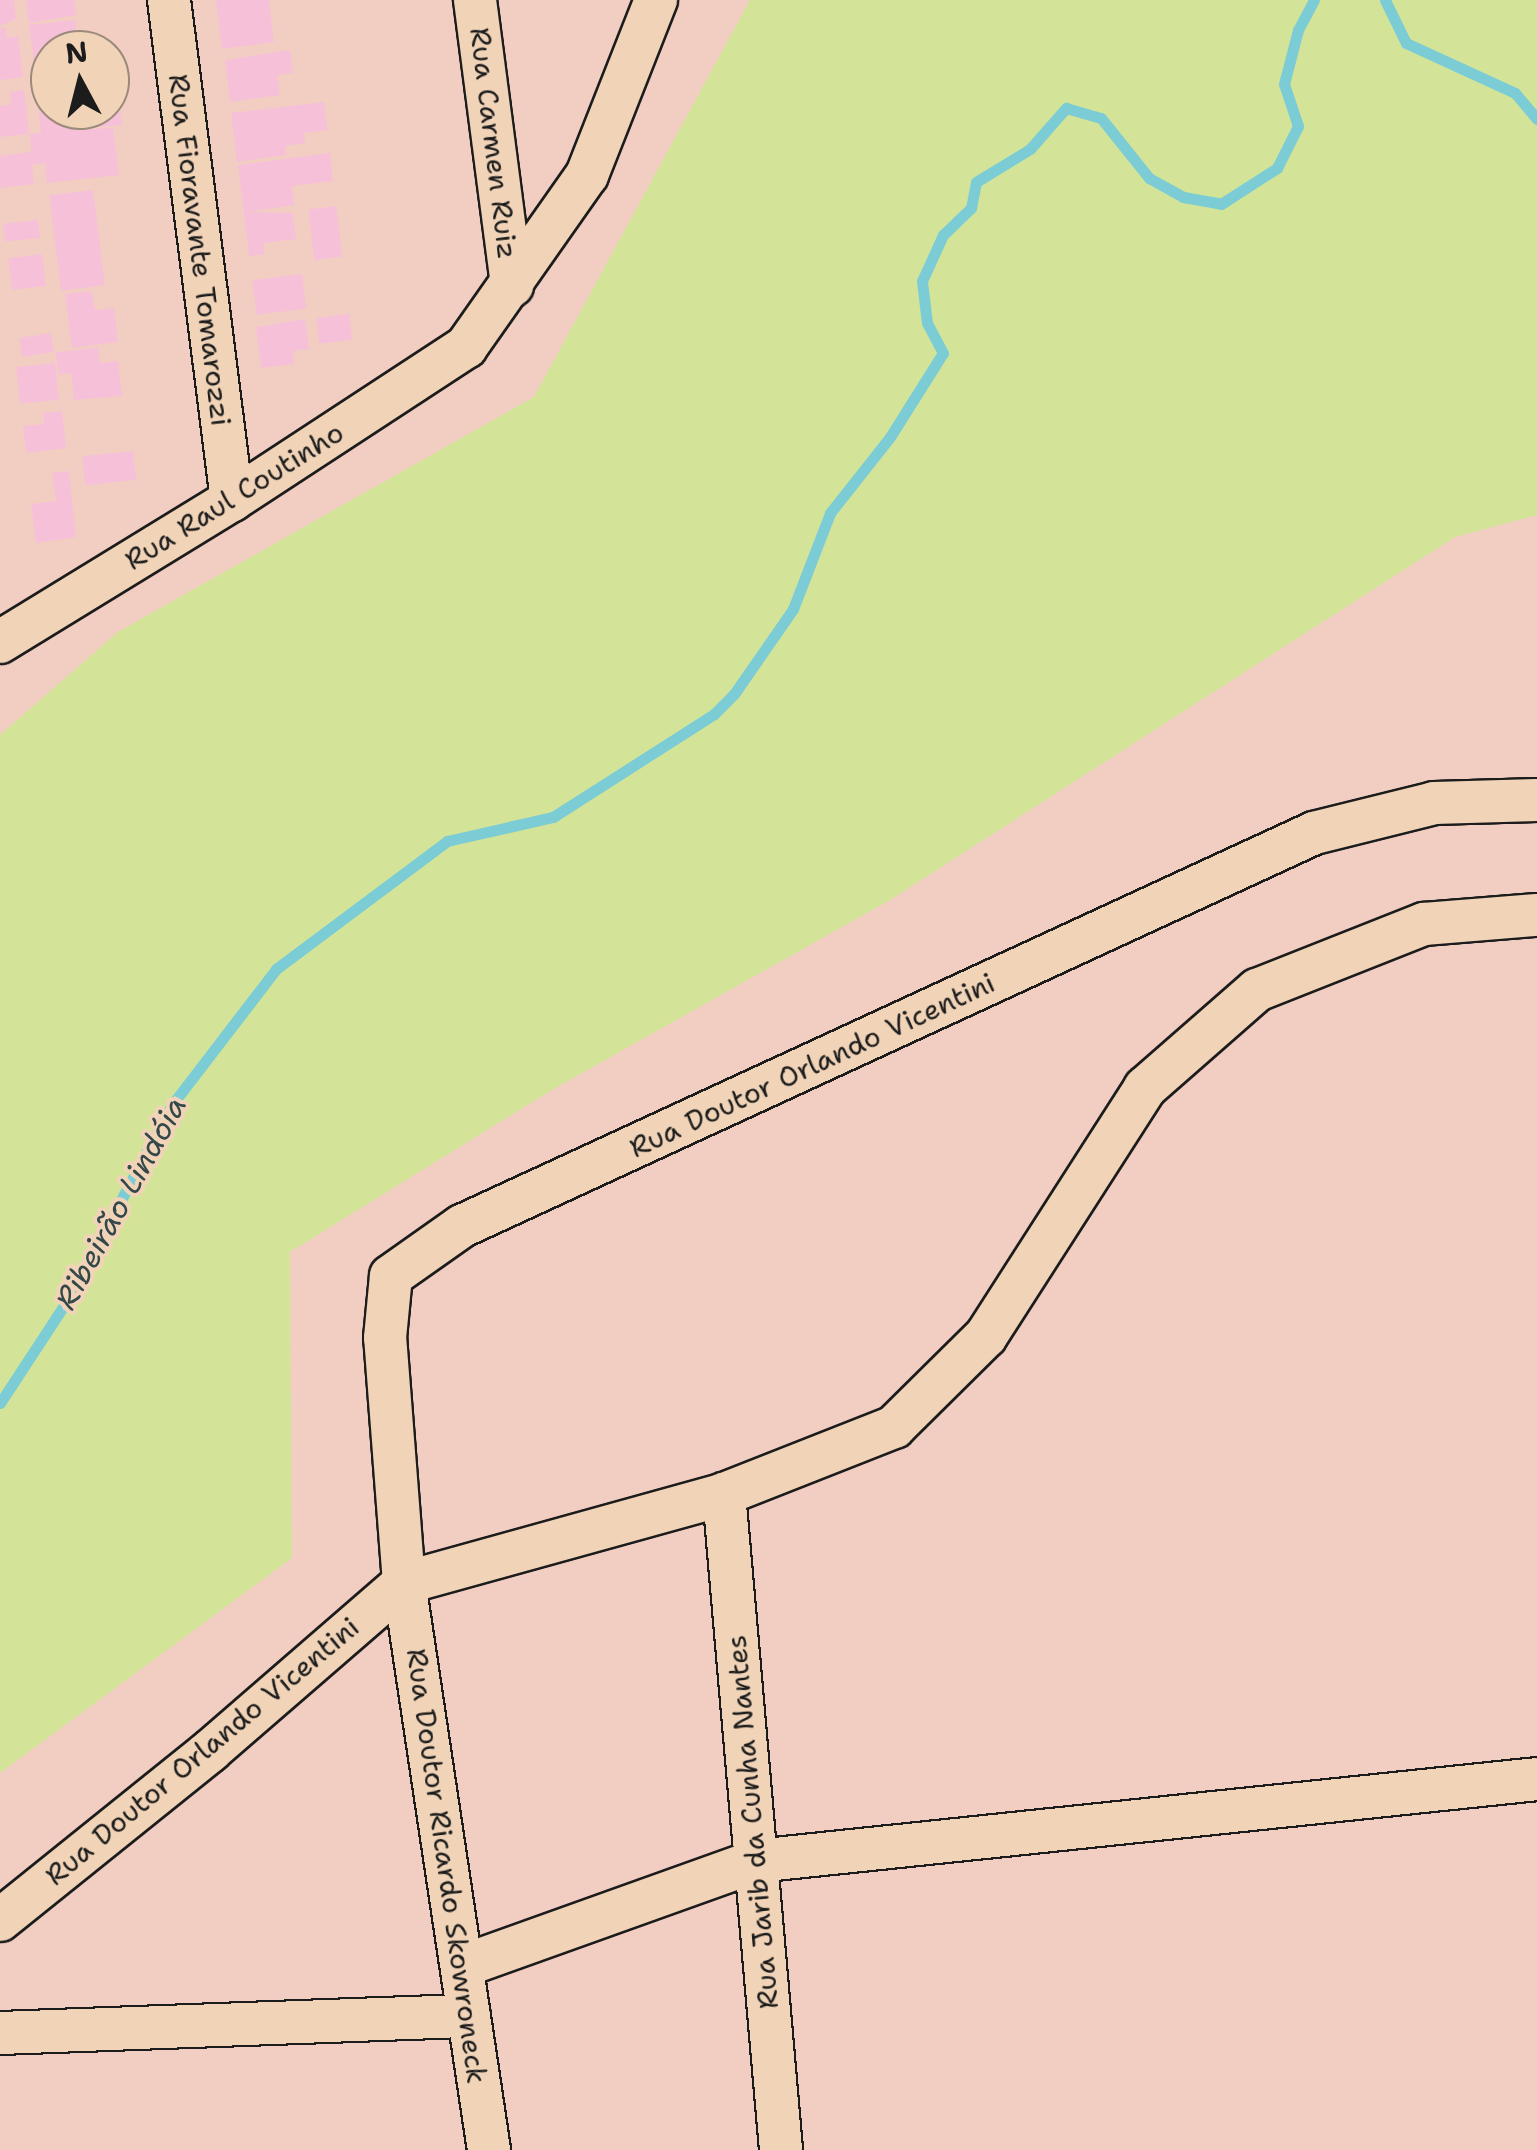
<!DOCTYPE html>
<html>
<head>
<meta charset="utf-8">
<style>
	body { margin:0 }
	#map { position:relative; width:1537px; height:2150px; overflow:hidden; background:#f2cec2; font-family:"Shantell Sans",sans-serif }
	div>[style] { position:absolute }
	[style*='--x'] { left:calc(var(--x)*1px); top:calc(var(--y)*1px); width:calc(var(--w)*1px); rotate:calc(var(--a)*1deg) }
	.green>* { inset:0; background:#d3e498 }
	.stream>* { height:11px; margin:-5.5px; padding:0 5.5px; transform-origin:5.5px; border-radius:5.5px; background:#7cccd6 }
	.building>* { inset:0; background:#f6c0d9; transform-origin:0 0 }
	.roads { filter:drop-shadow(2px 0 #1c1c1c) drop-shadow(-2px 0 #1c1c1c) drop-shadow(0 2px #1c1c1c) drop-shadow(0 -2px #1c1c1c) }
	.minor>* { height:42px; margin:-21px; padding:0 21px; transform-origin:21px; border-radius:21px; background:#f1d4b8 }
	span { translate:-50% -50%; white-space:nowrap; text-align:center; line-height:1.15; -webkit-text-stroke:8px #f1d4b8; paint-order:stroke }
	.street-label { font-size:28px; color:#1c1c1c }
	.water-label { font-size:30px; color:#34484a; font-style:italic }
	.north { position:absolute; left:30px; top:30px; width:100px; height:100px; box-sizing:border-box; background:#f1d4b8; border:2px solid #9c8a7a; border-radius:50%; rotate:353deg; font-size:28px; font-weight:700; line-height:40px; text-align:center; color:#1c1c1c }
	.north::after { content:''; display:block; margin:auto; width:35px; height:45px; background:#1c1c1c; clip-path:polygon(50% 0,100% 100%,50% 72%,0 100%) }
</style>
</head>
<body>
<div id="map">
	<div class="green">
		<i style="clip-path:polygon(750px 0,1537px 0,1537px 515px,1455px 537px,890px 900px,550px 1091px,290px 1252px,292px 1558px,0 1773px,0 735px,118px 632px,534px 397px)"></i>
	</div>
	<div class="stream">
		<i style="--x:1385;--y:0;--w:48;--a:64"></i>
		<i style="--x:1406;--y:43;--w:120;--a:24.6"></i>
		<i style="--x:1515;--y:93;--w:34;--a:50"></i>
		<i style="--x:0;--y:1403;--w:128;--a:-56.8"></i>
		<i style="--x:70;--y:1296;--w:215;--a:-62"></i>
		<i style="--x:171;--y:1106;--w:173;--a:-52.5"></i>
		<i style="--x:276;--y:969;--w:214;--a:-36.8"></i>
		<i style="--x:447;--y:841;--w:109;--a:-12.8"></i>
		<i style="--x:553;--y:817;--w:191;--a:-32.6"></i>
		<i style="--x:714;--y:714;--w:28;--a:-45"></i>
		<i style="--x:734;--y:694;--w:103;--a:-55.2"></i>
		<i style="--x:793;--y:609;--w:103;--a:-68.9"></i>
		<i style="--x:830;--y:513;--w:97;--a:-51.7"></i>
		<i style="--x:890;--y:437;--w:99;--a:-57.8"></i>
		<i style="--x:943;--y:353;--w:34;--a:-118"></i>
		<i style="--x:927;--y:323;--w:42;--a:-96.8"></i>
		<i style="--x:922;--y:281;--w:51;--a:-65.5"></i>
		<i style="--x:943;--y:235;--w:39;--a:-44"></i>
		<i style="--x:971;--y:208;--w:26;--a:-79"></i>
		<i style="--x:976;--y:182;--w:63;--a:-31.4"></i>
		<i style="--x:1030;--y:149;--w:55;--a:-48.7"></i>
		<i style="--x:1066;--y:108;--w:36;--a:16"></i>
		<i style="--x:1101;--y:118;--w:77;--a:51.3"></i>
		<i style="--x:1149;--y:178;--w:39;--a:29"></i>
		<i style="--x:1183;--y:197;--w:39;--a:10"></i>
		<i style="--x:1221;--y:204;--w:67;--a:-32.7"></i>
		<i style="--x:1277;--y:168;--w:47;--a:-63.4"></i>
		<i style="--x:1298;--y:126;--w:44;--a:-108.4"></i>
		<i style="--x:1284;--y:84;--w:56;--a:-75.5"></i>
		<i style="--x:1298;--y:30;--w:34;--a:-62"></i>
	</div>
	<div class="building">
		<i style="clip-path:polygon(0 0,14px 0,16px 19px,0 26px)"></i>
		<i style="clip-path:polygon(26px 0,74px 0,76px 15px,29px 23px)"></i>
		<i style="clip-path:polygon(216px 0,269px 0,274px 42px,222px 49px)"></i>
		<i style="clip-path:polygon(75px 20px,79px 50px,50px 50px,50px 77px,36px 79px,29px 25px)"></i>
		<i style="clip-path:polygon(0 28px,6px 28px,7px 38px,18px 36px,23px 77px,0 80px)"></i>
		<i style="clip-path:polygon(290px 50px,293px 73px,277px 75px,280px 95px,230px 102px,225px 60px)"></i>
		<i style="clip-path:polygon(24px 90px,29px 134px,0 137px,0 106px,11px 105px,10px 92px)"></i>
		<i style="clip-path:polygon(50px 95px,50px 110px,120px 112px,122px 125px,67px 130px,113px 128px,119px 175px,47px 183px,45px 163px,32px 165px,34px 184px,0 188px,0 156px,31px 152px,30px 134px,41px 133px,37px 97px)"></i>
		<i style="clip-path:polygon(324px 102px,327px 130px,304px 133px,305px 143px,285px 146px,286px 155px,237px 162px,231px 113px)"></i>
		<i style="clip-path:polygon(330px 153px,333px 181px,292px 186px,294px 205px,248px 212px,293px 213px,296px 239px,263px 243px,265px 254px,249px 256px,238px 165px)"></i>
		<i style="left:93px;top:190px;width:96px;height:44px;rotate:83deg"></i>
		<i style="left:336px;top:206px;width:51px;height:28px;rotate:83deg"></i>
		<i style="left:38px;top:220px;width:18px;height:35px;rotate:84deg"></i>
		<i style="left:42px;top:254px;width:32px;height:34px;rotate:83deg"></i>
		<i style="left:302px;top:274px;width:35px;height:50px;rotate:83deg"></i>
		<i style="clip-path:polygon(92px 291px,95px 310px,114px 308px,118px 342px,72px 348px,65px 294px)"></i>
		<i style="left:349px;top:314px;width:26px;height:33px;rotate:83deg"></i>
		<i style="clip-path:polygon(305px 319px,309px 349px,293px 351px,294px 364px,261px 368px,256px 327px)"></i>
		<i style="left:51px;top:333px;width:19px;height:32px;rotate:81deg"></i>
		<i style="clip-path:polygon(98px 348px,100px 363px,118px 361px,122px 396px,74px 400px,71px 373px,59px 375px,55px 352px)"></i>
		<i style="left:55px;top:363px;width:37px;height:39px;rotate:84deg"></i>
		<i style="clip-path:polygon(62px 411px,66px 448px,26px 453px,23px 426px,44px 424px,43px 413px)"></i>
		<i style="left:133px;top:451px;width:29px;height:51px;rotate:84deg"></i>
		<i style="clip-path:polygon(69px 471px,76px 537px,36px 543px,31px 504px,56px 501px,52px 473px)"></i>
	</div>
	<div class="roads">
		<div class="minor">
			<i style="--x:169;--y:0;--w:504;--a:82.82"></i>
			<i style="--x:475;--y:0;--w:288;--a:82.6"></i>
			<i style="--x:0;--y:642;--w:272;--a:-31.5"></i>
			<i style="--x:232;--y:500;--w:280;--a:-33.2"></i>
			<i style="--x:466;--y:347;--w:210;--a:-54.9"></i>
			<i style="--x:587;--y:175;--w:188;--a:-68.5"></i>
			<i style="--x:724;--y:1494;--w:658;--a:85.03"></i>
			<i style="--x:0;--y:1920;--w:270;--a:-38.8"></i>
			<i style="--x:210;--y:1751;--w:257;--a:-40.9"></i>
			<i style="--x:404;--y:1583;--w:332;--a:-15.5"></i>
			<i style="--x:724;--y:1494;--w:183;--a:-21.5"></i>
			<i style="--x:894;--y:1427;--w:129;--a:-44.7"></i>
			<i style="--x:986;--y:1336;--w:295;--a:-57.3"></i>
			<i style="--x:1145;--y:1088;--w:149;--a:-41.2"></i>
			<i style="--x:1257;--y:990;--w:180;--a:-21.6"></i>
			<i style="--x:1424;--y:924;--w:113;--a:-4.6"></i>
			<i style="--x:463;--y:1966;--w:311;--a:-19.7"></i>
			<i style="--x:756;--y:1861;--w:785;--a:-5.99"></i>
			<i style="--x:0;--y:2033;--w:469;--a:-2.1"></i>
			<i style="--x:489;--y:2150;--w:573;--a:-98.53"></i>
			<i style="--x:404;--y:1583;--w:246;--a:-94.4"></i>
			<i style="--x:385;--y:1338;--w:62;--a:-84.5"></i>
			<i style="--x:391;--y:1276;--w:87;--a:-35.2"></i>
			<i style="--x:462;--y:1226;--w:938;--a:-24.76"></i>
			<i style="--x:1314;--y:833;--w:124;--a:-14"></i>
			<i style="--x:1434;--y:803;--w:103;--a:-1.7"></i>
		</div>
	</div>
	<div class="street-label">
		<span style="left:494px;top:143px;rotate:83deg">Rua Carmen Ruiz</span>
		<span style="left:200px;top:250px;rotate:83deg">Rua Fioravante Tomarozzi</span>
		<span style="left:234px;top:496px;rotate:-32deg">Rua Raul Coutinho</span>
		<span style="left:812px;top:1065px;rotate:-25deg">Rua Doutor Orlando Vicentini</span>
		<span style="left:202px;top:1751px;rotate:-40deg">Rua Doutor Orlando Vicentini</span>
		<span style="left:752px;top:1822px;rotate:-95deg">Rua Jarib da Cunha Nantes</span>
		<span style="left:447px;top:1866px;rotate:82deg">Rua Doutor Ricardo Skowroneck</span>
	</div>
	<div class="water-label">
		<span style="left:121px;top:1203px;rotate:-61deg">Ribeirão Lindóia</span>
	</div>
	<div class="north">N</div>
</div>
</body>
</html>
